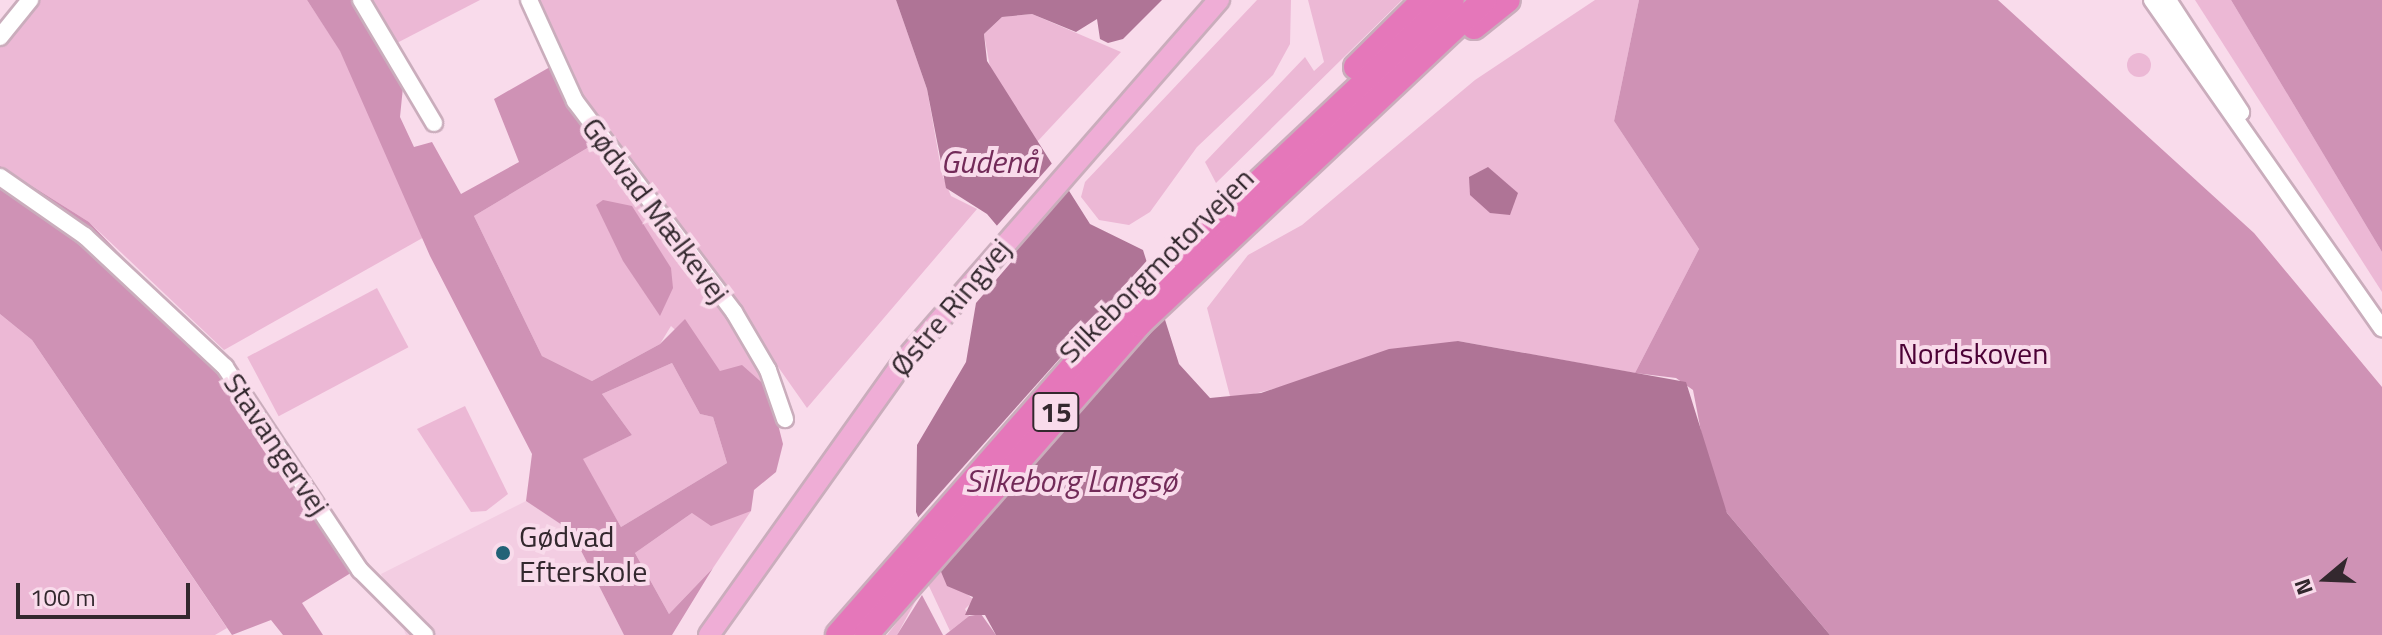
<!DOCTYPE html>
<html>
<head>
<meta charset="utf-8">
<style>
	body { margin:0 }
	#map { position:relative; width:2382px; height:635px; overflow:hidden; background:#f9dbeb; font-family:"Titillium Web",sans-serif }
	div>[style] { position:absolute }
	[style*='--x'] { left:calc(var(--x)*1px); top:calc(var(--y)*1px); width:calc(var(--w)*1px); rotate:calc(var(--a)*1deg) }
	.built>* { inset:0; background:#f3cde2 }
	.green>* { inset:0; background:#ecb8d5; transform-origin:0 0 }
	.round { border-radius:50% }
	.forest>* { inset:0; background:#cf92b5 }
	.water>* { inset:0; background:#af7496 }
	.pier>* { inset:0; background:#f9dbeb }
	.roads { filter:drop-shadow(2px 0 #caadbc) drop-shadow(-2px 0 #caadbc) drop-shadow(0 2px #caadbc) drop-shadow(0 -2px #caadbc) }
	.minor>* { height:16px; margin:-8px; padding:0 8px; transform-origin:8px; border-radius:8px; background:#fff }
	.major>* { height:20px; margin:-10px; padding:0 10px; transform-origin:10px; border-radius:10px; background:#efadd6 }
	.highway>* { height:24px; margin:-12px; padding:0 12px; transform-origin:12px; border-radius:12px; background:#e577ba }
	.dots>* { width:22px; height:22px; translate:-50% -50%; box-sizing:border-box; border:4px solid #f9dbeb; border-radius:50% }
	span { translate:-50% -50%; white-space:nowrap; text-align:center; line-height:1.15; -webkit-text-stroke:8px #f9dbeb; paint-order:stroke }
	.shield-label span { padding:2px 6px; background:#f9dbeb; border:2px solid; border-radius:6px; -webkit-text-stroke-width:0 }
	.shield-label { font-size:28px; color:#33282e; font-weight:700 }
	.street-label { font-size:30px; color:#33282e }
	.park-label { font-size:30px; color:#4c0236 }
	.poi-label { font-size:30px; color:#33282e }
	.left { translate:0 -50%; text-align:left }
	.water-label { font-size:32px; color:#732b59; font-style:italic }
	.north { position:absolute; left:2286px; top:539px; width:80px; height:80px; -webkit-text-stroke:6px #f9dbeb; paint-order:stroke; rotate:251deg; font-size:22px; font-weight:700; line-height:32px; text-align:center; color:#33282e }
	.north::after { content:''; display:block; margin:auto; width:28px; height:36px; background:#33282e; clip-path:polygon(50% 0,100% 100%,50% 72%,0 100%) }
	.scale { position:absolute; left:16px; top:583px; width:174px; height:36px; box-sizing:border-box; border:4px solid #33282e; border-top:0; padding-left:10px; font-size:24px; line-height:28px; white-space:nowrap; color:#33282e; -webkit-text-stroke:6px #f9dbeb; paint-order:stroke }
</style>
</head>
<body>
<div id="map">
	<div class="built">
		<i style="clip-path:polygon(526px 501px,571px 531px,624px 635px,406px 635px,381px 574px)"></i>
	</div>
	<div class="green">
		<i style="clip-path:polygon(38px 0,307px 0,340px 50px,426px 236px,224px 350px,89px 222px,0 166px,0 46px)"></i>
		<i style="clip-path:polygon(368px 0,480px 0,393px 45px)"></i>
		<i style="clip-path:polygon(535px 0,896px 0,927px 89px,942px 174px,951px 196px,977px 209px,807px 408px,657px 195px,592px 119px)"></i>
		<i style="clip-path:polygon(1257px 0,1291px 0,1290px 44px,1273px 75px,1197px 147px,1150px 212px,1129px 225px,1099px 220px,1081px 197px,1085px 182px)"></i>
		<i style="clip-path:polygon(1308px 0,1402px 0,1216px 183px,1205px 162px,1305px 57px,1314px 71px,1324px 62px)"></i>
		<i style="clip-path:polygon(1595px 0,1639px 0,1614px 121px,1699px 249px,1635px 373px,1458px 341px,1231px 400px,1207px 308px,1248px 255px,1302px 225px,1475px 80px)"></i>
		<i style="clip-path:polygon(2195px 0,2231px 0,2382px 252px,2382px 292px)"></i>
		<i style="clip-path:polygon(1032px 14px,1121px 52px,1036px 143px,991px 73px,984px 34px,1002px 17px)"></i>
		<i class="round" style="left:2127px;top:53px;width:24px;height:24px"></i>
		<i style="clip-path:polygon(594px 144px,699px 274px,769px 389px,720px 371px,671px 326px,660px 344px,592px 381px,542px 356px,474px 216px)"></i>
		<i style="left:377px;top:288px;width:67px;height:147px;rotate:62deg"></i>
		<i style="clip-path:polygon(0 314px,32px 340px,227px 628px,215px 635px,0 635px)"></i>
		<i style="clip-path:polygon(672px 363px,700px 414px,713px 417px,727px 463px,621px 527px,582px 459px,632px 435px,602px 394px)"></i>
		<i style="clip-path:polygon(465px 406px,508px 494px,486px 511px,471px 512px,417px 429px)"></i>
		<i style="clip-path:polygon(751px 511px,713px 568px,669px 614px,635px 553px,692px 513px)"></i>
		<i style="clip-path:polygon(940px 571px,974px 600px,965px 609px,969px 616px,950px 631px,928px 584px)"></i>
		<i style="clip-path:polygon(921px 591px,897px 635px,887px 635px)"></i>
	</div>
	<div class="forest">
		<i style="clip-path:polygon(evenodd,307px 0,356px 0,403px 87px,400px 117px,414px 147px,432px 142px,461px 194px,519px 162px,494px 99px,550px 67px,594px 144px,474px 216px,542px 356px,592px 381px,660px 344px,685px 319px,720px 371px,742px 365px,769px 389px,783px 444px,776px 472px,754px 490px,751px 511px,711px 526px,692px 513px,635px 553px,669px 614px,713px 568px,672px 635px,624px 635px,571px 531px,526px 501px,532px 454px,430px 256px,340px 51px,307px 0,672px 363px,700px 414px,713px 417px,727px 463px,621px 527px,583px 459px,632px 435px,602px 394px,672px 363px)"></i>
		<i style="clip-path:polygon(1639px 0,1998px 0,2254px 233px,2382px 387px,2382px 635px,1830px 635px,1727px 513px,1708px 468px,1693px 390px,1676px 378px,1635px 373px,1699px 249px,1614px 121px)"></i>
		<i style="clip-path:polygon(2231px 0,2382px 0,2382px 252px)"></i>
		<i style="clip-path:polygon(0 166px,89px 222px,168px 304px,236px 391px,354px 571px,302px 603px,323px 635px,283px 635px,271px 620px,232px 635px,32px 340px,0 314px)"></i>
		<i style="clip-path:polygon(603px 200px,632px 206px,671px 268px,673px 288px,660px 316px,623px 261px,596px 205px)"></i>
		<i style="clip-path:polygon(922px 595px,943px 635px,897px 635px)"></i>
		<i style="clip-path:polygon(981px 614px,996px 635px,945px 635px,969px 616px)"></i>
	</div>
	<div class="water">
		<i style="clip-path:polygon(896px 0,1162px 0,1123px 39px,1108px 43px,1100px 39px,1097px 19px,1076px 32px,1032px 14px,1002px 17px,984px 34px,987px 61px,1090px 224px,1143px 250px,1179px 364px,1210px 398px,1261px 393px,1389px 349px,1458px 341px,1686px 382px,1727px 513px,1830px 635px,996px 635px,985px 615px,965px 615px,973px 597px,947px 586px,916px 512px,917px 445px,966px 362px,976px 303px,1014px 259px,1009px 240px,987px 214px,946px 188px,927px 89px)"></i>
		<i style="clip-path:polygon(1488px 167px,1518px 193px,1510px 215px,1490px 213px,1470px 195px,1469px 177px)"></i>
	</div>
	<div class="pier">
		<i style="clip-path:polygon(1054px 161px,1068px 178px,1006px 242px,994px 229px)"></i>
		<i style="clip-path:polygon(1151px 256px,1160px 285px,924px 543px,915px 521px)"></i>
	</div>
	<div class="roads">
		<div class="minor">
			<i style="--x:361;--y:0;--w:143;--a:59.3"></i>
			<i style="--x:529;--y:0;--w:111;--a:65.5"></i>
			<i style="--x:575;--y:101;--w:264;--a:53"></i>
			<i style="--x:734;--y:312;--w:67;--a:59.6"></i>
			<i style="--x:768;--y:370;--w:52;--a:70.9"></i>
			<i style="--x:2152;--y:0;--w:401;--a:55"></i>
			<i style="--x:2168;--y:0;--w:134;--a:56.9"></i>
			<i style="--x:0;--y:37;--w:48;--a:-51"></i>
			<i style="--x:0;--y:177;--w:103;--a:34.8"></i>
			<i style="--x:85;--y:236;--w:192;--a:43.1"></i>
			<i style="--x:225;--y:367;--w:244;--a:56.4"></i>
			<i style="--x:360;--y:570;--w:92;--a:45"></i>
		</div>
		<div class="major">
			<i style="--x:709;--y:635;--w:335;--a:-54.6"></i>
			<i style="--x:903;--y:362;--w:481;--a:-48.9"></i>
		</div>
		<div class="highway">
			<i style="--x:1474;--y:27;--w:43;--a:-38.5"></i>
			<i style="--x:1356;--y:67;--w:95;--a:-44.6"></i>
			<i style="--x:838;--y:635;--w:431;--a:-48.8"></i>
			<i style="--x:1122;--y:311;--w:453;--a:-43.3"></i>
			<i style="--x:866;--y:635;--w:414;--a:-48.7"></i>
			<i style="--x:1139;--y:324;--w:473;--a:-43.2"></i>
		</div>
	</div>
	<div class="dots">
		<i style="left:503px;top:553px;background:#226277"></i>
	</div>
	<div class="shield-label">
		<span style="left:1056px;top:412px">15</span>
	</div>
	<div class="street-label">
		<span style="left:656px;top:210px;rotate:53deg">Gødvad Mælkevej</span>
		<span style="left:1156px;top:265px;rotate:-45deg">Silkeborgmotorvejen</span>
		<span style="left:950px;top:307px;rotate:-50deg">Østre Ringvej</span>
		<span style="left:277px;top:444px;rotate:56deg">Stavangervej</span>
	</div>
	<div class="park-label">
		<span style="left:1973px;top:353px">Nordskoven</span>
	</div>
	<div class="poi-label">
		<span class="left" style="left:519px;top:553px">Gødvad<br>Efterskole</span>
	</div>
	<div class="water-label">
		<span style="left:989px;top:161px">Gudenå</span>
		<span style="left:1071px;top:480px">Silkeborg Langsø</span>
	</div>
	<div class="north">N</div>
	<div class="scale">100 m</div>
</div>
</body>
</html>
